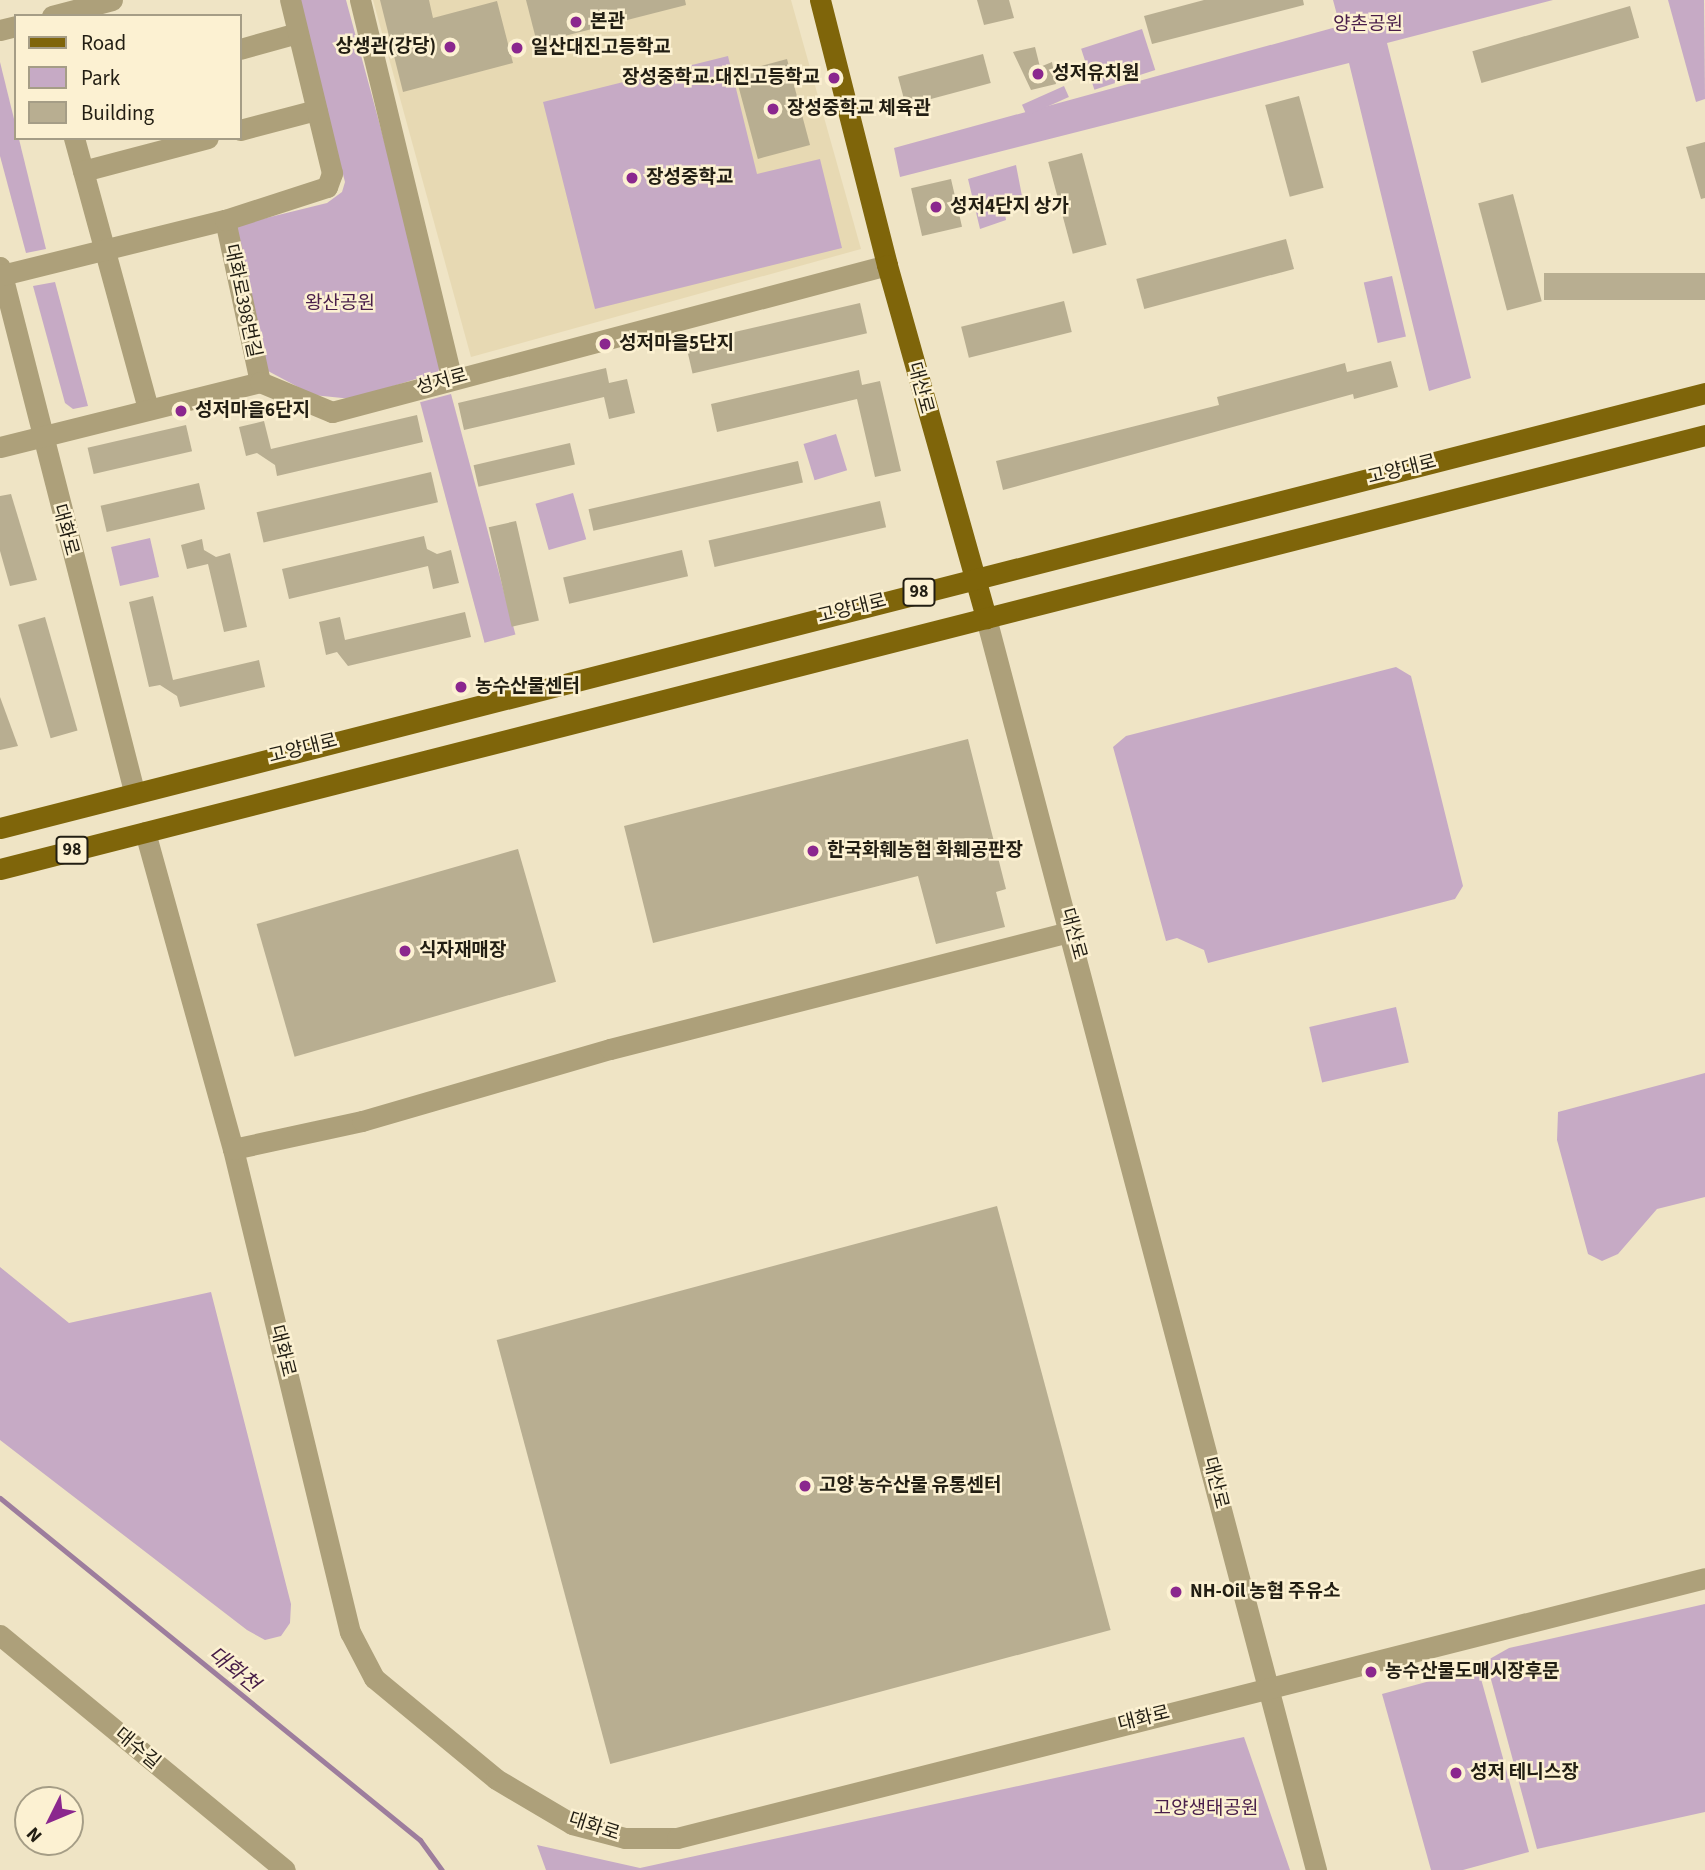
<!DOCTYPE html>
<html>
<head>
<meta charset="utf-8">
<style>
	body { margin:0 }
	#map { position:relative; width:1705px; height:1870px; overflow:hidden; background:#efe4c5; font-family:"Source Sans 3","Noto Sans KR",sans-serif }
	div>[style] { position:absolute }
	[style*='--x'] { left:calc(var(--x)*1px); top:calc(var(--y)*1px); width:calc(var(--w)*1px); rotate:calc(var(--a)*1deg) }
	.built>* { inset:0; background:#e7d9b3 }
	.green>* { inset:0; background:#c6aac5; transform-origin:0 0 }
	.stream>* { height:5px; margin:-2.5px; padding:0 2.5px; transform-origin:2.5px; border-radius:2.5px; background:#9d7d9d }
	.building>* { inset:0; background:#b8ae91; transform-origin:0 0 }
	.minor>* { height:21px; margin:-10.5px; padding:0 10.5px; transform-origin:10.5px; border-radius:10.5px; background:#ada07a }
	.major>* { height:21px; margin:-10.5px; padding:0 10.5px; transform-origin:10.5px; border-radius:10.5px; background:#7f650a }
	.dots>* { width:19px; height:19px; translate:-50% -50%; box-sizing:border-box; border:4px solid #fcf1d2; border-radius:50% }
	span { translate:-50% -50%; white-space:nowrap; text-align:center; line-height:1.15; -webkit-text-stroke:5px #fcf1d2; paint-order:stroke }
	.shield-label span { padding:2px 5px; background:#fcf1d2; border:2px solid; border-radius:5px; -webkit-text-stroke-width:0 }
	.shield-label { font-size:18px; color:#221e13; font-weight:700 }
	.poi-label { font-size:19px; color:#221e13; font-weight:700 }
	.left { translate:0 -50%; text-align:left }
	.right { translate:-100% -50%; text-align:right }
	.park-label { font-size:19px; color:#491e4a }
	.street-label { font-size:19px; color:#221e13 }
	.water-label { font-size:21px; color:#451b46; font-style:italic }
	.legend { position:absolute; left:14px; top:14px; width:228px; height:126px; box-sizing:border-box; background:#fcf1d2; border:2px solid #a59d86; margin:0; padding:9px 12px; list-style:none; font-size:21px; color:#221e13 }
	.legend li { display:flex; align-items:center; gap:14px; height:35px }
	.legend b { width:35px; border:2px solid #a59d86 }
	.north { position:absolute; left:14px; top:1786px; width:70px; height:70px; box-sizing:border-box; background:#fcf1d2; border:2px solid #a59d86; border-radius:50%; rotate:227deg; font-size:19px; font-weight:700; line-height:28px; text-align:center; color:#221e13 }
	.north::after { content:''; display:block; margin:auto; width:24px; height:32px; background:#8b278e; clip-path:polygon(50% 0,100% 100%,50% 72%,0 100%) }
</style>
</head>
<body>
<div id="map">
	<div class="built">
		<i style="clip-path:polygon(373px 0,791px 0,861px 249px,471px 357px)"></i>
	</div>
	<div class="green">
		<i style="clip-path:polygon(298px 0,346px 0,443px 358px,438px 372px,352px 399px,313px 395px,268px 371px,234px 226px,327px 203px,342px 192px,345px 182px)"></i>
		<i style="clip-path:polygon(1333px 0,1553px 0,1387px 43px,1471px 378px,1429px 391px,1349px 63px,900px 177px,894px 148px,1340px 26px)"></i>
		<i style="clip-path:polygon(1668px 0,1704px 0,1705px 99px,1696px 102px)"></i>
		<i style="left:1142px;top:29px;width:43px;height:64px;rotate:72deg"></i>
		<i style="clip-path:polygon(728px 56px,757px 174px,820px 159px,842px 248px,595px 309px,543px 102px)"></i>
		<i style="clip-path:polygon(0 62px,46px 249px,26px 253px,0 156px)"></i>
		<i style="left:1064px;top:86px;width:12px;height:46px;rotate:66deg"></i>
		<i style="clip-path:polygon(1016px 165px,1022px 196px,1003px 201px,1006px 220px,980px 229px,968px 179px)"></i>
		<i style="left:1392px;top:276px;width:62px;height:29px;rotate:77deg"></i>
		<i style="clip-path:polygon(55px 282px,88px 406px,73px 409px,65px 403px,33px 286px)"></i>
		<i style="left:451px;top:394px;width:249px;height:32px;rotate:75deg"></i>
		<i style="left:836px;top:434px;width:38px;height:34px;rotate:73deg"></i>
		<i style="left:573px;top:493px;width:48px;height:39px;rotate:74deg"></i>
		<i style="left:150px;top:538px;width:40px;height:40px;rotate:77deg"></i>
		<i style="clip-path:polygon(1396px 667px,1411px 676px,1463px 886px,1455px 899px,1208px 963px,1204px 950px,1177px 938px,1166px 941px,1113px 747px,1126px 736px)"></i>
		<i style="left:1396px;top:1007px;width:57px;height:89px;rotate:77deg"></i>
		<i style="clip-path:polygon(1705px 1073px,1705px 1197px,1657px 1209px,1618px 1254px,1602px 1261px,1588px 1254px,1557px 1140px,1558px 1112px)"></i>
		<i style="clip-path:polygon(0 1267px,69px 1323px,211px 1292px,291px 1604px,290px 1623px,281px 1636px,265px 1640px,247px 1630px,0 1440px)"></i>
		<i style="clip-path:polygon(1705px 1604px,1705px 1812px,1537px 1849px,1486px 1661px,1509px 1648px)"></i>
		<i style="clip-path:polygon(1478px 1668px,1529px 1852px,1463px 1870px,1431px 1870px,1382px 1694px)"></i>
		<i style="clip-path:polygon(1244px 1737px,1290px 1870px,546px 1870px,537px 1845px,640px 1868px)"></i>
	</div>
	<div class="stream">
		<i style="--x:0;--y:1498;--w:542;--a:39.16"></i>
		<i style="--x:420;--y:1840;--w:37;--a:54"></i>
	</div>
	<div class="building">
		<i style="clip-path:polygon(380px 0,429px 0,433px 18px,497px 1px,513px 63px,403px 92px)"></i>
		<i style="clip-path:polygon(526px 0,685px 0,686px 5px,537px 43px)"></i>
		<i style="clip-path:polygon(977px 0,1009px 0,1014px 18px,984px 25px)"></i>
		<i style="clip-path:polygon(1204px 0,1303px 0,1304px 5px,1152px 44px,1144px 16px)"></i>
		<i style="left:1630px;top:6px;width:33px;height:164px;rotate:74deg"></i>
		<i style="clip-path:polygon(1035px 47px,1040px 67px,1052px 62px,1056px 84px,1031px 90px,1013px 52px)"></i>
		<i style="left:983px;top:54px;width:30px;height:88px;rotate:75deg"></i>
		<i style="left:787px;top:59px;width:89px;height:54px;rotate:75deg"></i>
		<i style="left:1299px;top:96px;width:95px;height:35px;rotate:75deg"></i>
		<i style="clip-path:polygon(1705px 142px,1705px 198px,1701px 199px,1686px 147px)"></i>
		<i style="left:1082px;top:153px;width:95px;height:35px;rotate:75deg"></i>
		<i style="left:951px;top:179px;width:49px;height:41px;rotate:77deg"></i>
		<i style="left:1513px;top:194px;width:111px;height:36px;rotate:75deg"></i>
		<i style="left:1286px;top:239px;width:31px;height:155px;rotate:75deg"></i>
		<i style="left:1705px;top:273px;width:27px;height:161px;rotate:90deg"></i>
		<i style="left:1064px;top:301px;width:32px;height:106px;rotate:76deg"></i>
		<i style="left:860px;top:303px;width:31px;height:179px;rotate:77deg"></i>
		<i style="clip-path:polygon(1391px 361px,1398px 387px,1354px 399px,1353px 394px,1003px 490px,996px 461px,1219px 405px,1217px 397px,1345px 363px,1347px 372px)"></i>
		<i style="clip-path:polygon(606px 368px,609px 383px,627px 379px,635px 413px,609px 419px,604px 397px,464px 430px,458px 403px)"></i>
		<i style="clip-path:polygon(859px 370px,862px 385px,880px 381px,901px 471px,875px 477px,857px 399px,717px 432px,711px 404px)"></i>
		<i style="clip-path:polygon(417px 415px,423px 442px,277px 476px,275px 465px,257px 453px,246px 456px,239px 427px,264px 421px,271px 449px)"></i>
		<i style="left:186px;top:425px;width:27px;height:101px;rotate:77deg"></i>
		<i style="left:570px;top:443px;width:22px;height:99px;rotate:77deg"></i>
		<i style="left:798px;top:461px;width:22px;height:215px;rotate:77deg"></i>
		<i style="left:431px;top:472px;width:31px;height:179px;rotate:77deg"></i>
		<i style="left:199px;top:483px;width:27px;height:101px;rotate:77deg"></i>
		<i style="clip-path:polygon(11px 494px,37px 580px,10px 586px,0 551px,0 496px)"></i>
		<i style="left:880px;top:501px;width:27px;height:176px;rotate:77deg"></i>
		<i style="left:516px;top:521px;width:102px;height:28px;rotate:77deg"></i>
		<i style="clip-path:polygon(424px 536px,427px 549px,437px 554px,451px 550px,459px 583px,433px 589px,428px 566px,289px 599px,282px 569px)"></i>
		<i style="clip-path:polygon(202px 539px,204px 550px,216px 557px,230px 553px,247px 627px,224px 632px,208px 564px,187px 569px,181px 545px)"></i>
		<i style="left:682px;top:550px;width:27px;height:122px;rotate:77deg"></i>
		<i style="clip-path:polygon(153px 596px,173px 680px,259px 660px,265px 687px,180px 707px,177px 696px,160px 685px,149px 687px,129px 602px)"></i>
		<i style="clip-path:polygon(465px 612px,471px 637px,348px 666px,337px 652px,326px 655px,319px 622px,340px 617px,345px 640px)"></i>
		<i style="left:45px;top:617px;width:118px;height:28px;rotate:74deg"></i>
		<i style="clip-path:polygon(0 697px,18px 746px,0 750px)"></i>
		<i style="clip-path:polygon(968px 739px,1006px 889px,996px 892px,1005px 927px,936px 944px,918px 876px,653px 943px,624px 826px)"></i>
		<i style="left:518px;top:849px;width:138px;height:272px;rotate:74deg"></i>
		<i style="left:997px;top:1206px;width:439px;height:518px;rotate:75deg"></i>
	</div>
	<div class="minor">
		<i style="--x:360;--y:0;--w:390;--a:76.4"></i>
		<i style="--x:52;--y:16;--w:62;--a:-14.9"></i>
		<i style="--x:0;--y:30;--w:16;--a:-14"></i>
		<i style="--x:240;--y:49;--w:59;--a:-15.7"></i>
		<i style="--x:240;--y:130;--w:79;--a:-14.7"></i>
		<i style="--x:74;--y:138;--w:281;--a:74.7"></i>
		<i style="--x:83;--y:171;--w:129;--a:-14.8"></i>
		<i style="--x:225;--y:220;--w:166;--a:77.8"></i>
		<i style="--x:0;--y:267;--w:541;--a:75.66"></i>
		<i style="--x:2;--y:275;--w:230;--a:-13.9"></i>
		<i style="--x:225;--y:220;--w:107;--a:-17.9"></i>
		<i style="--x:327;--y:187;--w:15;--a:-70"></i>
		<i style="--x:332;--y:173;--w:178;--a:-103.6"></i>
		<i style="--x:0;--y:447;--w:268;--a:-14"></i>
		<i style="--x:260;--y:382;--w:78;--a:22.6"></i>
		<i style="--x:332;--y:412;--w:574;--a:-14.83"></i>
		<i style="--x:986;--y:618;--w:1295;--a:75.23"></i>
		<i style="--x:145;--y:832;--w:329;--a:74.5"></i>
		<i style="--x:233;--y:1149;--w:497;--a:76.4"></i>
		<i style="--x:350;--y:1632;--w:52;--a:62.4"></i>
		<i style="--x:374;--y:1678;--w:158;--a:39.6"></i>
		<i style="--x:496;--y:1779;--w:88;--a:30.6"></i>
		<i style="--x:572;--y:1824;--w:55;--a:14.8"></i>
		<i style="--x:625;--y:1838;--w:52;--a:0"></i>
		<i style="--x:677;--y:1838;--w:1060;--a:-14.19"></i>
		<i style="--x:233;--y:1149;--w:132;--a:-12.2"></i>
		<i style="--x:362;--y:1121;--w:258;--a:-16.2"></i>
		<i style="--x:610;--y:1049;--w:478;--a:-14.3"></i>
		<i style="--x:0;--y:1635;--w:369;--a:39.5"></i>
	</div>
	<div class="major">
		<i style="--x:820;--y:0;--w:273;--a:75.8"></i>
		<i style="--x:887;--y:265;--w:367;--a:74.3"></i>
		<i style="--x:0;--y:828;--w:1760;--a:-14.31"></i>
		<i style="--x:0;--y:869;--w:1759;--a:-14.28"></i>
	</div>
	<div class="dots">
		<i style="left:576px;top:22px;background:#8b278e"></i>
		<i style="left:450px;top:47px;background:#8b278e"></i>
		<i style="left:517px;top:48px;background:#8b278e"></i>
		<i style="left:1038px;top:74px;background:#8b278e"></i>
		<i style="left:834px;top:78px;background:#8b278e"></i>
		<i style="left:773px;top:109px;background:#8b278e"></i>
		<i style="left:632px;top:178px;background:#8b278e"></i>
		<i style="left:936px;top:207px;background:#8b278e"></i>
		<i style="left:605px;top:344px;background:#8b278e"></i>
		<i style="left:181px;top:411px;background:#8b278e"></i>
		<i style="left:461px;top:687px;background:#8b278e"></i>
		<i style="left:813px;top:851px;background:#8b278e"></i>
		<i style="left:405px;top:951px;background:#8b278e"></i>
		<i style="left:805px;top:1486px;background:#8b278e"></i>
		<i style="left:1176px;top:1592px;background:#8b278e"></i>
		<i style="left:1371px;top:1672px;background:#8b278e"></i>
		<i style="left:1456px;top:1773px;background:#8b278e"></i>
	</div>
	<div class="shield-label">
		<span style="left:919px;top:592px">98</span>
		<span style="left:72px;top:850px">98</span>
	</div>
	<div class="poi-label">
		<span class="left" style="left:590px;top:22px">본관</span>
		<span class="right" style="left:436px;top:47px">상생관(강당)</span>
		<span class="left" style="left:531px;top:48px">일산대진고등학교</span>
		<span class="left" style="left:1052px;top:74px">성저유치원</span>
		<span class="right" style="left:820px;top:78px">장성중학교.대진고등학교</span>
		<span class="left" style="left:787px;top:109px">장성중학교 체육관</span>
		<span class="left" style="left:646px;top:178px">장성중학교</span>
		<span class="left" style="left:950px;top:207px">성저4단지 상가</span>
		<span class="left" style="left:619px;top:344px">성저마을5단지</span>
		<span class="left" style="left:195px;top:411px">성저마을6단지</span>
		<span class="left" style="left:475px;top:687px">농수산물센터</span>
		<span class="left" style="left:827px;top:851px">한국화훼농협 화훼공판장</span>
		<span class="left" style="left:419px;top:951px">식자재매장</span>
		<span class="left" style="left:819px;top:1486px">고양 농수산물 유통센터</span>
		<span class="left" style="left:1190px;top:1592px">NH-Oil 농협 주유소</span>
		<span class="left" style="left:1385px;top:1672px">농수산물도매시장후문</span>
		<span class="left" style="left:1470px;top:1773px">성저 테니스장</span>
	</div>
	<div class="park-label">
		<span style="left:1368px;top:25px">양촌공원</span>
		<span style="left:340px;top:304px">왕산공원</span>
		<span style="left:1206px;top:1809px">고양생태공원</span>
	</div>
	<div class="street-label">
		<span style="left:242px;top:301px;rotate:78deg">대화로398번길</span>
		<span style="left:442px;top:382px;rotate:-15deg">성저로</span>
		<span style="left:920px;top:388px;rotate:75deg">대산로</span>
		<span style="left:1402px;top:470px;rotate:-14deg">고양대로</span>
		<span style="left:65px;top:530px;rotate:75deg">대화로</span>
		<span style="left:852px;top:609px;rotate:-14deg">고양대로</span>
		<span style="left:303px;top:749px;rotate:-14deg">고양대로</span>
		<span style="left:1073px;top:934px;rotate:75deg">대산로</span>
		<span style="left:282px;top:1351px;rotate:76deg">대화로</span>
		<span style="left:1215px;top:1483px;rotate:76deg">대산로</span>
		<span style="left:1144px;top:1719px;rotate:-14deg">대화로</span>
		<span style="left:137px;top:1749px;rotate:40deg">대수길</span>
		<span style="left:594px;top:1827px;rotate:18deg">대화로</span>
	</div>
	<div class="water-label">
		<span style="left:234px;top:1669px;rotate:39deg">대화천</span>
	</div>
	<ul class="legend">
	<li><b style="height:9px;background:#7f650a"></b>Road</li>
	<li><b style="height:19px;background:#c6aac5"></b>Park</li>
	<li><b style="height:19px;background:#b8ae91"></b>Building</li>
	</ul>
	<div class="north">N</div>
</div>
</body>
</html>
